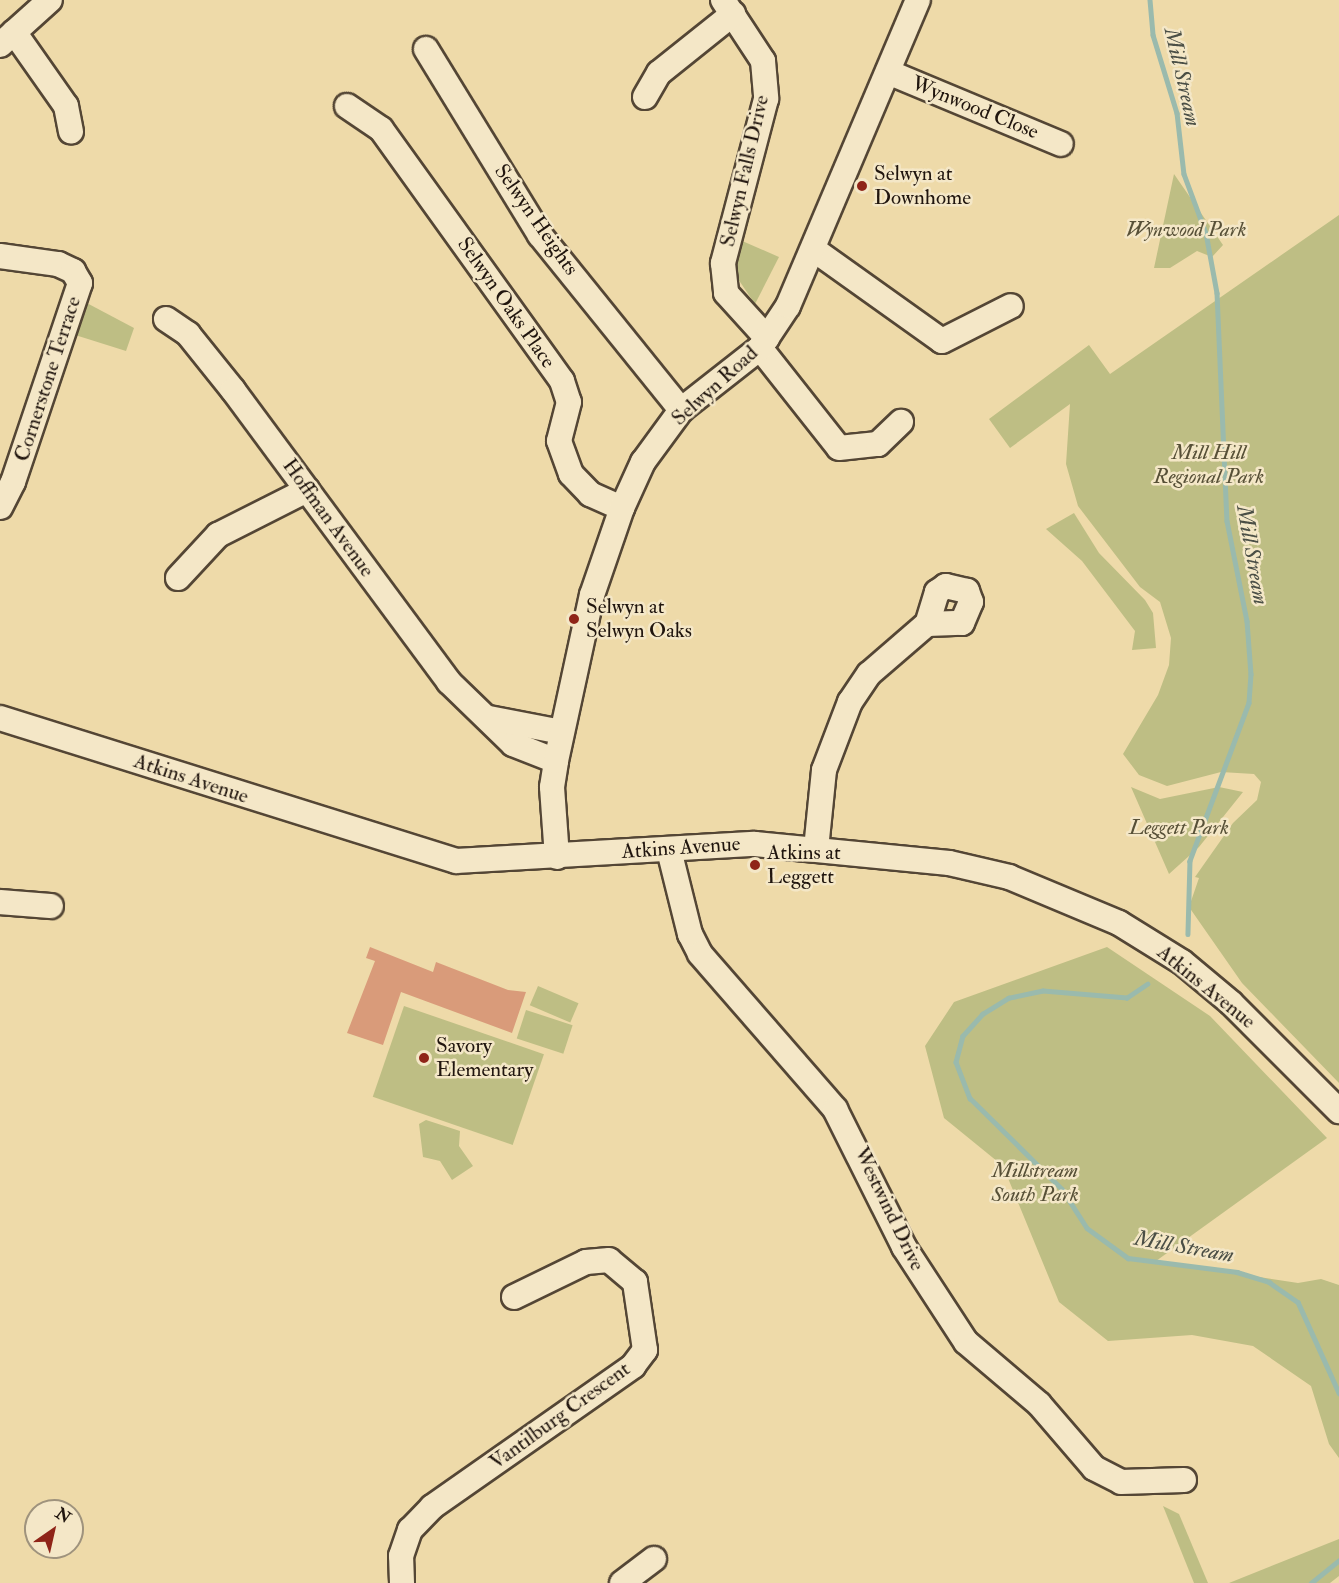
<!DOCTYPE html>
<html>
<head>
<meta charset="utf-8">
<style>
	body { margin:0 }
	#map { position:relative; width:1339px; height:1583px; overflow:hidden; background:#eedaa9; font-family:"IM FELL Double Pica",serif }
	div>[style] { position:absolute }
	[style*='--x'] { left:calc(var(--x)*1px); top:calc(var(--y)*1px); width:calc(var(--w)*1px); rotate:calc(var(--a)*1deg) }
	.green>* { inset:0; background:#bebe84; transform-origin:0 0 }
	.stream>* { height:4.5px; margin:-2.25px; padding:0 2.25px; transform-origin:2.25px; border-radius:2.25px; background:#9abaad }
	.building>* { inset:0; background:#d99b7a }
	.roads { filter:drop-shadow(2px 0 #544635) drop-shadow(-2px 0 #544635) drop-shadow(0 2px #544635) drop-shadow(0 -2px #544635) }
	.minor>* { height:24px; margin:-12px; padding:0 12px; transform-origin:12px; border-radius:12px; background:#f4e7c7 }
	.dots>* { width:16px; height:16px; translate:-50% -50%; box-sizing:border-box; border:3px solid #f4e7c7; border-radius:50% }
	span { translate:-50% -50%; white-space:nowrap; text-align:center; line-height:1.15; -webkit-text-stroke:5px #f4e7c7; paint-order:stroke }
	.street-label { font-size:21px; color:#20150e }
	.poi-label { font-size:21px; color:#20150e }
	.left { translate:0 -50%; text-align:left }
	.park-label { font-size:21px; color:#575037; font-style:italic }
	.water-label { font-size:22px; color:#4b4f46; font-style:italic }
	.north { position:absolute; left:24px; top:1499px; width:60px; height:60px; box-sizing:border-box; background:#f4e7c7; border:2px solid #9f937d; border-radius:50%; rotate:34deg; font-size:16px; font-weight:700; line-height:24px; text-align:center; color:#20150e }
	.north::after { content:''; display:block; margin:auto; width:21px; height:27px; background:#8f2418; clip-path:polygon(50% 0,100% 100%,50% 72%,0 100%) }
</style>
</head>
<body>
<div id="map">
	<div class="green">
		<i style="clip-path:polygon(1174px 174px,1223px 245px,1212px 257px,1197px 251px,1170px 268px,1154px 268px)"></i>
		<i style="clip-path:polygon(1339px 215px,1339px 1083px,1242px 983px,1189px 907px,1199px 878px,1195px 877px,1233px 823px,1257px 800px,1261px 782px,1254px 774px,1221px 772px,1167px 786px,1139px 775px,1123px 754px,1158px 695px,1169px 665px,1171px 638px,1160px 602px,1140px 587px,1078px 506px,1066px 464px,1070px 404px,1010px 448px,989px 419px,1089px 345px,1110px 374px)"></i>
		<i style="clip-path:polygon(740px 240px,779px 257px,755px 304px,736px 276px)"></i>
		<i style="clip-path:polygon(83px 301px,134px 328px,126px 351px,72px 334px)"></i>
		<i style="clip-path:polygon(1074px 513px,1099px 553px,1145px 600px,1153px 613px,1156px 648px,1132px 650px,1135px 631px,1082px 561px,1046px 529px)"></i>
		<i style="clip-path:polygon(1131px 787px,1160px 799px,1219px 787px,1243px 792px,1199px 847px,1169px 874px)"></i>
		<i style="clip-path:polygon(1107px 947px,1210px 1016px,1327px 1138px,1156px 1261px,1298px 1283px,1321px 1279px,1339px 1285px,1339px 1458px,1329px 1444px,1311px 1386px,1253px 1346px,1192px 1335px,1108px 1341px,1059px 1302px,1003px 1166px,944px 1118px,925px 1046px,954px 1002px)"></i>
		<i style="left:538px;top:986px;width:44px;height:21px;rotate:23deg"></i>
		<i style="left:404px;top:1006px;width:148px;height:96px;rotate:19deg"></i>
		<i style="left:526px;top:1010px;width:49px;height:30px;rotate:18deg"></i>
		<i style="clip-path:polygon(426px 1120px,460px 1131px,459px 1146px,473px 1166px,452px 1180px,440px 1161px,423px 1157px,419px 1124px)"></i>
		<i style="clip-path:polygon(1163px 1506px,1179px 1514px,1208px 1583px,1194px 1583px)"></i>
		<i style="clip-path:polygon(1339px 1539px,1339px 1576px,1330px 1583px,1229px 1583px)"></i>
	</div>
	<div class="stream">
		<i style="--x:1150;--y:0;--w:35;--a:85"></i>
		<i style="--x:1153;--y:35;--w:82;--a:72.9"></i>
		<i style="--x:1177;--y:113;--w:61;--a:83.5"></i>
		<i style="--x:1184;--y:174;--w:63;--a:69.6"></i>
		<i style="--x:1206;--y:233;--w:61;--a:79.6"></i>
		<i style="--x:1217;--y:293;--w:228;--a:87.5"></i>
		<i style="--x:1227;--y:521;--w:102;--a:78.7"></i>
		<i style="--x:1247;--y:621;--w:53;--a:85.7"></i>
		<i style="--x:1251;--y:674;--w:29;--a:94"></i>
		<i style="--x:1249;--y:703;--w:169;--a:110.5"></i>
		<i style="--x:1190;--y:861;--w:73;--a:91.6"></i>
		<i style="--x:1148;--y:984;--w:25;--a:146"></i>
		<i style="--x:1127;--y:998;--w:84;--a:-175.2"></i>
		<i style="--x:1043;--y:991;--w:35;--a:168"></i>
		<i style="--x:1009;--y:998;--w:31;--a:148"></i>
		<i style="--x:983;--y:1014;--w:30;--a:132"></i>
		<i style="--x:963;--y:1036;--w:27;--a:105"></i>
		<i style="--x:956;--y:1062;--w:39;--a:69"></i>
		<i style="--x:970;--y:1098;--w:129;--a:44.7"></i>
		<i style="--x:1062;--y:1189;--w:46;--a:57.3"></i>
		<i style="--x:1087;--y:1228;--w:51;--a:36.2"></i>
		<i style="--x:1128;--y:1258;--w:110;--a:7.3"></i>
		<i style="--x:1237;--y:1272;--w:34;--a:17"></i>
		<i style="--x:1269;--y:1282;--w:35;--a:35"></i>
		<i style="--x:1298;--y:1302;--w:100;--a:65.7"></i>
		<i style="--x:1311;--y:1583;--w:36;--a:-39"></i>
	</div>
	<div class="building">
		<i style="clip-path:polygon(370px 947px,433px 972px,436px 962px,508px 990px,526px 992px,512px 1033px,401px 992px,383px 1045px,347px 1033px,375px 961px,366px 958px)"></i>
	</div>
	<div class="roads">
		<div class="minor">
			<i style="--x:723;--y:0;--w:73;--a:56.7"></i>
			<i style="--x:763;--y:61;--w:38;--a:85"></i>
			<i style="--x:766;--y:99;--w:170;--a:104.7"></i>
			<i style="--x:723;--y:263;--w:30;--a:84"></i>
			<i style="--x:726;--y:293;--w:61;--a:47.7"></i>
			<i style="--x:14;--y:32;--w:90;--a:54.9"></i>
			<i style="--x:66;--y:106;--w:26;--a:79"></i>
			<i style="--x:0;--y:45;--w:67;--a:-42"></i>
			<i style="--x:426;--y:49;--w:218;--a:58.5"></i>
			<i style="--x:540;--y:235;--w:225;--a:51.1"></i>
			<i style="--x:888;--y:72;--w:187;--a:22.6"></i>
			<i style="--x:645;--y:97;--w:28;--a:-60"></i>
			<i style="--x:659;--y:73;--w:95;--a:-38.6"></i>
			<i style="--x:347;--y:106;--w:41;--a:34.1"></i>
			<i style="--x:381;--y:129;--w:310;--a:54.3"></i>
			<i style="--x:562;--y:381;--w:22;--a:72"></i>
			<i style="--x:569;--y:402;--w:40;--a:104.4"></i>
			<i style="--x:559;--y:441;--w:35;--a:70"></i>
			<i style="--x:571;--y:474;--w:28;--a:46"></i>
			<i style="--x:590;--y:494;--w:35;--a:24"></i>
			<i style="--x:813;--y:249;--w:158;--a:35.5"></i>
			<i style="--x:942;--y:341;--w:77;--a:-26.9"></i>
			<i style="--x:0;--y:256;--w:59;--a:7.9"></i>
			<i style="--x:58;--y:264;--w:17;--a:25"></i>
			<i style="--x:73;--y:271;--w:14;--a:60"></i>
			<i style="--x:80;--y:283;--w:210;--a:108.6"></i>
			<i style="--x:13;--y:482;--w:28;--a:117"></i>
			<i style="--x:166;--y:319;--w:27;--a:34"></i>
			<i style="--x:188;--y:334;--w:72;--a:51.2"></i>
			<i style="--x:233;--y:390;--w:363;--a:53.5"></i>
			<i style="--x:449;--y:682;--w:89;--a:44.1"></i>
			<i style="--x:513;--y:744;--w:46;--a:21.6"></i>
			<i style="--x:760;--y:348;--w:127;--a:51.7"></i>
			<i style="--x:839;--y:448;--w:39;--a:-6"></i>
			<i style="--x:878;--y:444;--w:32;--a:-44"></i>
			<i style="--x:178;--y:578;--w:59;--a:-47.1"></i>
			<i style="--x:218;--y:535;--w:100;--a:-26.8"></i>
			<i style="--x:0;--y:718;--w:478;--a:17.4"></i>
			<i style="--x:456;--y:861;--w:299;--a:-3.3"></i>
			<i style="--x:755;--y:844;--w:195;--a:5.6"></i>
			<i style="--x:949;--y:863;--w:62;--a:13.1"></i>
			<i style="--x:1009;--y:877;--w:119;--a:22.7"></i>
			<i style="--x:1119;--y:923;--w:74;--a:31.8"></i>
			<i style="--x:1182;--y:962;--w:64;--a:39.9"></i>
			<i style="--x:1231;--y:1003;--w:153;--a:45"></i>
			<i style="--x:489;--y:718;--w:74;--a:10.9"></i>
			<i style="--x:816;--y:849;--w:79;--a:-84.2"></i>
			<i style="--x:824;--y:770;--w:73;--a:-69.1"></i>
			<i style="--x:850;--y:702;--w:34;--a:-56"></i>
			<i style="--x:869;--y:674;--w:77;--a:-40.8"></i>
			<i style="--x:927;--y:624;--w:35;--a:-2"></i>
			<i style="--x:962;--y:623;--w:23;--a:-67"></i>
			<i style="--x:971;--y:602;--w:12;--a:-110"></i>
			<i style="--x:967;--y:591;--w:22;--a:-167"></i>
			<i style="--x:946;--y:586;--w:11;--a:146"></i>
			<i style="--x:937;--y:592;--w:34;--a:107"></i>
			<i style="--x:669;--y:850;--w:87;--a:76"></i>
			<i style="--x:690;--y:934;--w:22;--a:63"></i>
			<i style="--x:700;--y:954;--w:206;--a:48.9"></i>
			<i style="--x:835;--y:1109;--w:154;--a:63.4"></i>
			<i style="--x:904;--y:1247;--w:113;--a:56.9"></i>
			<i style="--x:966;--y:1342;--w:96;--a:40.3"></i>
			<i style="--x:1039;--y:1404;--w:84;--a:49.3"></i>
			<i style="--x:1094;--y:1468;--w:30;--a:27"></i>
			<i style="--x:1121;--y:1482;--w:63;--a:-1.8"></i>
			<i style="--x:557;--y:857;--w:70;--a:-94.1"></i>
			<i style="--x:552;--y:787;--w:26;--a:-81"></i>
			<i style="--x:556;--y:761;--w:170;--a:-77.8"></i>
			<i style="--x:592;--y:595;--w:92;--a:-71"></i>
			<i style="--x:622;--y:508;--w:51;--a:-65.5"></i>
			<i style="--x:643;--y:462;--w:64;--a:-53.8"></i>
			<i style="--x:681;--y:410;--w:100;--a:-38.1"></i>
			<i style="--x:760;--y:348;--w:50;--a:-56.3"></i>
			<i style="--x:788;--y:306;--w:332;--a:-67"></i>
			<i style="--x:0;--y:902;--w:51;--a:4.5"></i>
			<i style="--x:402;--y:1583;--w:27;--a:-92"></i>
			<i style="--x:401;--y:1556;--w:28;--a:-71"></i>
			<i style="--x:410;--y:1530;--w:32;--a:-46"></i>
			<i style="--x:432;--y:1507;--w:246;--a:-35"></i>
			<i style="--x:633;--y:1366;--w:20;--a:-53"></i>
			<i style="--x:645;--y:1350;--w:69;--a:-98.4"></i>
			<i style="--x:635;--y:1282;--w:34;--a:-140"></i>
			<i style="--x:609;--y:1260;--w:23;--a:175"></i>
			<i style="--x:586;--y:1262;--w:80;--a:154.1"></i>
			<i style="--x:622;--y:1583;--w:40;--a:-37"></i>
		</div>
	</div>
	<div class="dots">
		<i style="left:862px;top:186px;background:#8f2418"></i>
		<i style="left:574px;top:619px;background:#8f2418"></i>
		<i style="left:755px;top:865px;background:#8f2418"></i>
		<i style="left:424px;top:1058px;background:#8f2418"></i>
	</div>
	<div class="street-label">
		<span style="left:975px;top:108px;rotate:22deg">Wynwood Close</span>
		<span style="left:745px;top:171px;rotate:-77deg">Selwyn Falls Drive</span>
		<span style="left:536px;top:220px;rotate:55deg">Selwyn Heights</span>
		<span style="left:506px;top:303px;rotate:55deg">Selwyn Oaks Place</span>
		<span style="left:48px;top:379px;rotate:-72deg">Cornerstone Terrace</span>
		<span style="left:715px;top:386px;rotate:-42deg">Selwyn Road</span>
		<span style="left:328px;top:518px;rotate:54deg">Hoffman Avenue</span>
		<span style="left:191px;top:779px;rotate:18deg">Atkins Avenue</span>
		<span style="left:681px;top:848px;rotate:-4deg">Atkins Avenue</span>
		<span style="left:1206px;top:987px;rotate:39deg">Atkins Avenue</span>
		<span style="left:889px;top:1209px;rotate:64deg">Westwind Drive</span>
		<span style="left:560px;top:1416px;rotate:-36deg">Vantilburg Crescent</span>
	</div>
	<div class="poi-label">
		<span class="left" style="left:874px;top:186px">Selwyn at<br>Downhome</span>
		<span class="left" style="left:586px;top:619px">Selwyn at<br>Selwyn Oaks</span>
		<span class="left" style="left:767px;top:865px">Atkins at<br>Leggett</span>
		<span class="left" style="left:436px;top:1058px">Savory<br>Elementary</span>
	</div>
	<div class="park-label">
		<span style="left:1186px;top:230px">Wynwood Park</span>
		<span style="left:1209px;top:465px">Mill Hill<br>Regional Park</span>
		<span style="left:1179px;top:828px">Leggett Park</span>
		<span style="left:1035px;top:1183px">Millstream<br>South Park</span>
	</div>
	<div class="water-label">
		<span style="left:1182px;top:77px;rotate:77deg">Mill Stream</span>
		<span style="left:1252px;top:555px;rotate:80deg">Mill Stream</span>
		<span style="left:1184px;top:1247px;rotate:10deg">Mill Stream</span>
	</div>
	<div class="north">N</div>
</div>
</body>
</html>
